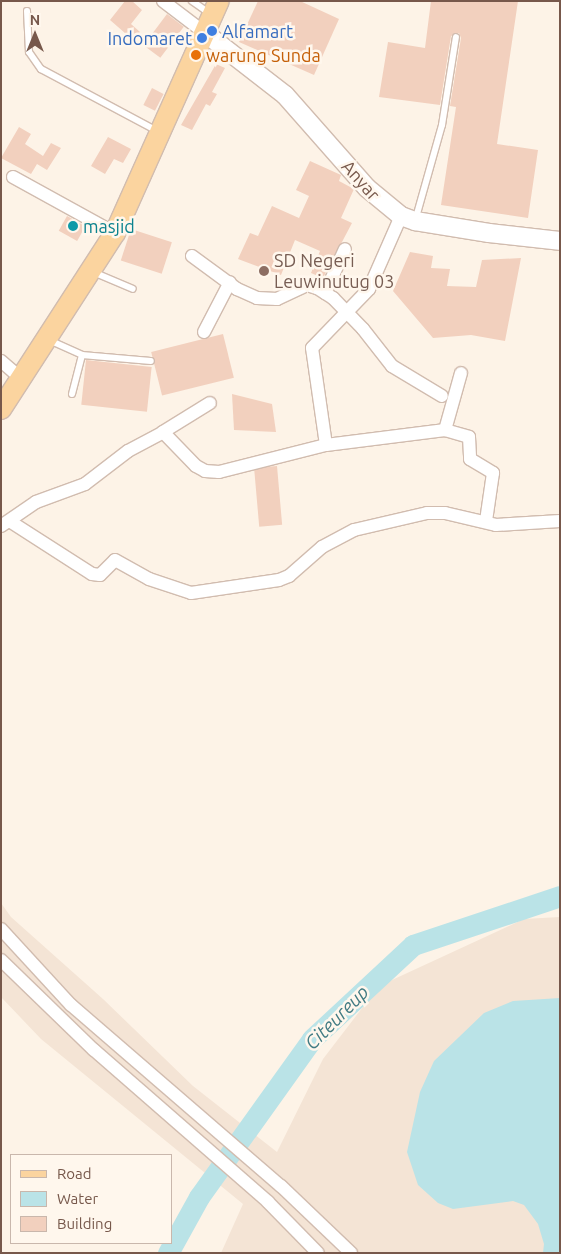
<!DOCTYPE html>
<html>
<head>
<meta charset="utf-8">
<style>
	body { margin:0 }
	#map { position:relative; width:561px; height:1254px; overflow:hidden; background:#fdf3e7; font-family:Ubuntu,sans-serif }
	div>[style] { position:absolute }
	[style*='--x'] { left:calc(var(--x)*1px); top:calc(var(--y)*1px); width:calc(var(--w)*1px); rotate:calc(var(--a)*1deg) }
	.residential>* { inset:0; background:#f4e4d5 }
	.water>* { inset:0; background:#bae3e7 }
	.river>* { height:21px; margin:-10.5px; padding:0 10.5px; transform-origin:10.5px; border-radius:10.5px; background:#bae3e7 }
	.building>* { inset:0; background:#f2d0be; transform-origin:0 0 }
	.roads { filter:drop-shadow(1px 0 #d1bcaf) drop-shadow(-1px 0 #d1bcaf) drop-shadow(0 1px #d1bcaf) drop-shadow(0 -1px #d1bcaf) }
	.lane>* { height:6px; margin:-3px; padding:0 3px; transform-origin:3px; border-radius:3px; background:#fff }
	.street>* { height:12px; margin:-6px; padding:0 6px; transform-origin:6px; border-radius:6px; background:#fff }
	.secondary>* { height:18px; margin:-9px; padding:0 9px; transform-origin:9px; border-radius:9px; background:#fff }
	.primary>* { height:20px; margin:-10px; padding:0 10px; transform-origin:10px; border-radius:10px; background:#fbd49f }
	.dots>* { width:14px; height:14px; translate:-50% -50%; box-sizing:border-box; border:2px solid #fff7ed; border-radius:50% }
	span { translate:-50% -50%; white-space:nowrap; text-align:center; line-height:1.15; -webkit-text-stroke:5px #fff7ed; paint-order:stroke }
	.shop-label { font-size:18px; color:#366cbe }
	.left { translate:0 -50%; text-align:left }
	.right { translate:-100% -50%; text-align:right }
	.food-label { font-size:18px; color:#c56008 }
	.street-label { font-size:18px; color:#77584b }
	.culture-label { font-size:18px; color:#0d838f }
	.education-label { font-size:18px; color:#785e54 }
	.water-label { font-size:19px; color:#417b83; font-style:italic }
	.frame { position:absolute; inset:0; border:2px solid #77584b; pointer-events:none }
	.legend { position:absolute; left:10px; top:1154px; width:162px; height:90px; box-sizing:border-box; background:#fff7ed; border:1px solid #c9b7ac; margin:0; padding:6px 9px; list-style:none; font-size:15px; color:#77584b }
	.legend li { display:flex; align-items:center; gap:10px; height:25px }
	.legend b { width:25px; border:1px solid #c9b7ac }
	.north { position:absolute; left:10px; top:10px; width:50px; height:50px; -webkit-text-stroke:4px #fff7ed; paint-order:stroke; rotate:0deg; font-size:14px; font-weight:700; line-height:20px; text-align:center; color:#77584b }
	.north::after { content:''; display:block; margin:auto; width:18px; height:22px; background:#77584b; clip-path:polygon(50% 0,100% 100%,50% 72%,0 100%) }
</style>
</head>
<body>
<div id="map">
	<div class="residential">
		<i style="clip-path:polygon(1px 903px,11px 917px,103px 999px,193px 1086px,277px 1152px,323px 1059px,379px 986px,524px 919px,560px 917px,560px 1253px,221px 1253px,243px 1204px,41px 1039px,1px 997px)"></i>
	</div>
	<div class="water">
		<i style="clip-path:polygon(560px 998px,560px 1253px,543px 1253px,544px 1244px,538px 1224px,524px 1205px,513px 1201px,453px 1209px,438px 1203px,418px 1185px,407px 1152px,420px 1092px,434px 1061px,484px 1013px,513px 1001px)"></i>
	</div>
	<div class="river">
		<i style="--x:168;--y:1253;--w:64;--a:-61"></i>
		<i style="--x:199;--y:1197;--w:194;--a:-54.4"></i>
		<i style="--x:312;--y:1039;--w:138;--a:-42.9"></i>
		<i style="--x:413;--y:945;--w:155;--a:-18.4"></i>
	</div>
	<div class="building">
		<i style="clip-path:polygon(125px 1px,132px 1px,142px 10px,131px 24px,140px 32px,133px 40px,110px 20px)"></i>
		<i style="clip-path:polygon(258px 1px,300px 1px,339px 19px,314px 75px,239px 42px)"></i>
		<i style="clip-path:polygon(431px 1px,518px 1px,497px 144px,538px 150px,528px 218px,441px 205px,456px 107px,450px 106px,461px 38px,459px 33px,451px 36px,440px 105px,379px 97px,388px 42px,425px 48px)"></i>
		<i style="left:167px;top:14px;width:21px;height:39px;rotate:37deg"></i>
		<i style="clip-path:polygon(216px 64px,225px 68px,212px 92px,217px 94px,210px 106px,206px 104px,192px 130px,181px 125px)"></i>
		<i style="left:152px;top:88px;width:13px;height:19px;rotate:27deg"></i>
		<i style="clip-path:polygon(19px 127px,31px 134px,25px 144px,43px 156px,51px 143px,61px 148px,47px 170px,37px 164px,31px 174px,1px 158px)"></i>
		<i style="clip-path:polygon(108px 137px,131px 149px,123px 163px,114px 159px,105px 174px,91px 166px)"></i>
		<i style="clip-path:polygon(310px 161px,341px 175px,339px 181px,354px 189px,341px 218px,352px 223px,323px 278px,311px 273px,320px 251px,295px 240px,281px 275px,238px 259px,250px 233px,258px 236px,272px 206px,299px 218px,309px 196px,296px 190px)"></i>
		<i style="left:67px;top:216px;width:21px;height:17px;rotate:29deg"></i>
		<i style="left:131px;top:229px;width:43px;height:33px;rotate:18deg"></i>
		<i style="clip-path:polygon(410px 252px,433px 256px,431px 268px,450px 269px,447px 286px,476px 287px,482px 260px,521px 258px,505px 341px,471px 335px,433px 338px,393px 291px)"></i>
		<i style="left:223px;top:334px;width:45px;height:74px;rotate:76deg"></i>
		<i style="left:86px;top:360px;width:66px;height:45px;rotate:6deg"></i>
		<i style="clip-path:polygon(232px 394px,272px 404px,276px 432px,234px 430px)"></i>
		<i style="left:277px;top:466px;width:59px;height:23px;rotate:85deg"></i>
	</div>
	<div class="roads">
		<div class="lane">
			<i style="--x:192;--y:1;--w:21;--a:35"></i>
			<i style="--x:27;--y:11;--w:41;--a:87.2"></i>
			<i style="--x:29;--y:52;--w:21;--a:55"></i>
			<i style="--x:41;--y:69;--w:132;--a:28.1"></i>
			<i style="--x:415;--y:221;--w:100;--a:-74.3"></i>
			<i style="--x:442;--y:125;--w:89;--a:-81"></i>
			<i style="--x:93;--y:272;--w:43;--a:23"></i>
			<i style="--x:49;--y:340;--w:36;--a:24"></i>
			<i style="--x:82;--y:355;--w:69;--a:5"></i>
			<i style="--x:72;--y:394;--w:40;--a:-75.6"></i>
		</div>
		<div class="street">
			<i style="--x:163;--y:1;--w:53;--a:37.3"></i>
			<i style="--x:13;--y:177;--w:116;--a:28.8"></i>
			<i style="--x:192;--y:256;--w:56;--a:36.3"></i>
			<i style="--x:237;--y:289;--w:22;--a:24"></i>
			<i style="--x:257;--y:298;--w:20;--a:3"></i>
			<i style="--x:277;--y:299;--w:33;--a:-25"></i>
			<i style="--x:307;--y:285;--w:10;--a:17"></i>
			<i style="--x:317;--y:288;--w:19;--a:32"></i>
			<i style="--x:333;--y:298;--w:43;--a:45.9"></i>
			<i style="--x:363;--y:329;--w:47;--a:51.9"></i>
			<i style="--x:392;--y:366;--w:58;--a:31"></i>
			<i style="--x:325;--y:293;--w:48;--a:-65.6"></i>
			<i style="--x:204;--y:332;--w:56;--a:-62.5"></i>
			<i style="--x:1;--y:361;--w:28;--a:41"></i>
			<i style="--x:445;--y:430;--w:25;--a:16"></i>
			<i style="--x:469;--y:437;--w:22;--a:87"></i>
			<i style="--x:470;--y:459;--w:27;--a:31"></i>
			<i style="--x:493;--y:473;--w:49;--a:98.3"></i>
			<i style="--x:163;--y:432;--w:55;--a:-31.7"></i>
			<i style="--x:326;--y:445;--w:98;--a:-98.2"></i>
			<i style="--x:312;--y:348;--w:82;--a:-46"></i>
			<i style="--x:369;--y:289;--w:80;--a:-66.3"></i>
			<i style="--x:11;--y:522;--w:96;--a:32.7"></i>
			<i style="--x:92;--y:574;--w:8;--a:7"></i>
			<i style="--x:100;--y:575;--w:21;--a:-45"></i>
			<i style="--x:115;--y:560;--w:39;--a:29"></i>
			<i style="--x:149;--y:579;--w:44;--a:18.4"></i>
			<i style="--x:191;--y:593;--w:89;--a:-8.4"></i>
			<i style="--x:279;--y:580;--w:11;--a:-22"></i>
			<i style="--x:289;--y:576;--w:44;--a:-41.3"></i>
			<i style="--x:322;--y:547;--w:36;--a:-28"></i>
			<i style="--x:354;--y:530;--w:75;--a:-13.1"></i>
			<i style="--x:427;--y:513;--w:18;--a:0"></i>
			<i style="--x:445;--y:513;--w:52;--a:13.2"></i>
			<i style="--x:496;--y:525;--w:64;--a:-3.6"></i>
			<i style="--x:1;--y:526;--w:42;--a:-34.4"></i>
			<i style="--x:36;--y:502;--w:52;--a:-20.2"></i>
			<i style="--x:85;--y:484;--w:54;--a:-37.5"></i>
			<i style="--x:128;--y:451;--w:40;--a:-28"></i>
			<i style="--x:163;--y:432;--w:47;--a:45.9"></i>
			<i style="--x:196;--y:466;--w:10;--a:29"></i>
			<i style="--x:205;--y:471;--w:14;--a:4"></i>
			<i style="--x:219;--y:472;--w:110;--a:-14.2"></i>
			<i style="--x:326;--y:445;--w:120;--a:-7.2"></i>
			<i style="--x:445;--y:430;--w:59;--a:-74.3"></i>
			<i style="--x:1;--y:929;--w:103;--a:47.4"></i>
			<i style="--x:71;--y:1005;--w:277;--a:40.8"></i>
			<i style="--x:281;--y:1186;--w:97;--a:43.7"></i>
			<i style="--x:1;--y:960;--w:129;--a:44.1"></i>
			<i style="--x:94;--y:1050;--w:231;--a:41.1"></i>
			<i style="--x:268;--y:1202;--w:71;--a:45.6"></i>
		</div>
		<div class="secondary">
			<i style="--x:205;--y:33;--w:101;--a:37.8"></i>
			<i style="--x:285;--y:95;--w:124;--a:48.6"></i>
			<i style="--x:367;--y:188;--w:44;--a:39.5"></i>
			<i style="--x:401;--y:216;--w:15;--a:20"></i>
			<i style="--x:415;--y:221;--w:75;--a:9.2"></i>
			<i style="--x:489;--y:233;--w:71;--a:6.4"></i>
		</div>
		<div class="primary">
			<i style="--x:1;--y:409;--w:210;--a:-57.1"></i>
			<i style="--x:115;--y:233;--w:254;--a:-65.9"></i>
		</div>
	</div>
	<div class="dots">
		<i style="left:212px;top:31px;background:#3f7fe0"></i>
		<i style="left:202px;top:38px;background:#3f7fe0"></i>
		<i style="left:196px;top:55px;background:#e8710a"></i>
		<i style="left:73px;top:226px;background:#0f9aa8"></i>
		<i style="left:264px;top:271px;background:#8d6e63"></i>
	</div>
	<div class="shop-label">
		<span class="left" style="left:222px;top:31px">Alfamart</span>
		<span class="right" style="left:192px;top:38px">Indomaret</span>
	</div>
	<div class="food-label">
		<span class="left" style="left:206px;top:55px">warung Sunda</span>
	</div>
	<div class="street-label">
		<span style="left:361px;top:180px;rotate:48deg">Anyar</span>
	</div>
	<div class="culture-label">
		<span class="left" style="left:83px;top:226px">masjid</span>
	</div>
	<div class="education-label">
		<span class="left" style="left:274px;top:271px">SD Negeri<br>Leuwinutug 03</span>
	</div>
	<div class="water-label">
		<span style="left:337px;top:1018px;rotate:-45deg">Citeureup</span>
	</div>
	<div class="frame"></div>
	<ul class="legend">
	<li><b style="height:6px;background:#fbd49f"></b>Road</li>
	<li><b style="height:14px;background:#bae3e7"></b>Water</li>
	<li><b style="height:14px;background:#f2d0be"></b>Building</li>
	</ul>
	<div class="north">N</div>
</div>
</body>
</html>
